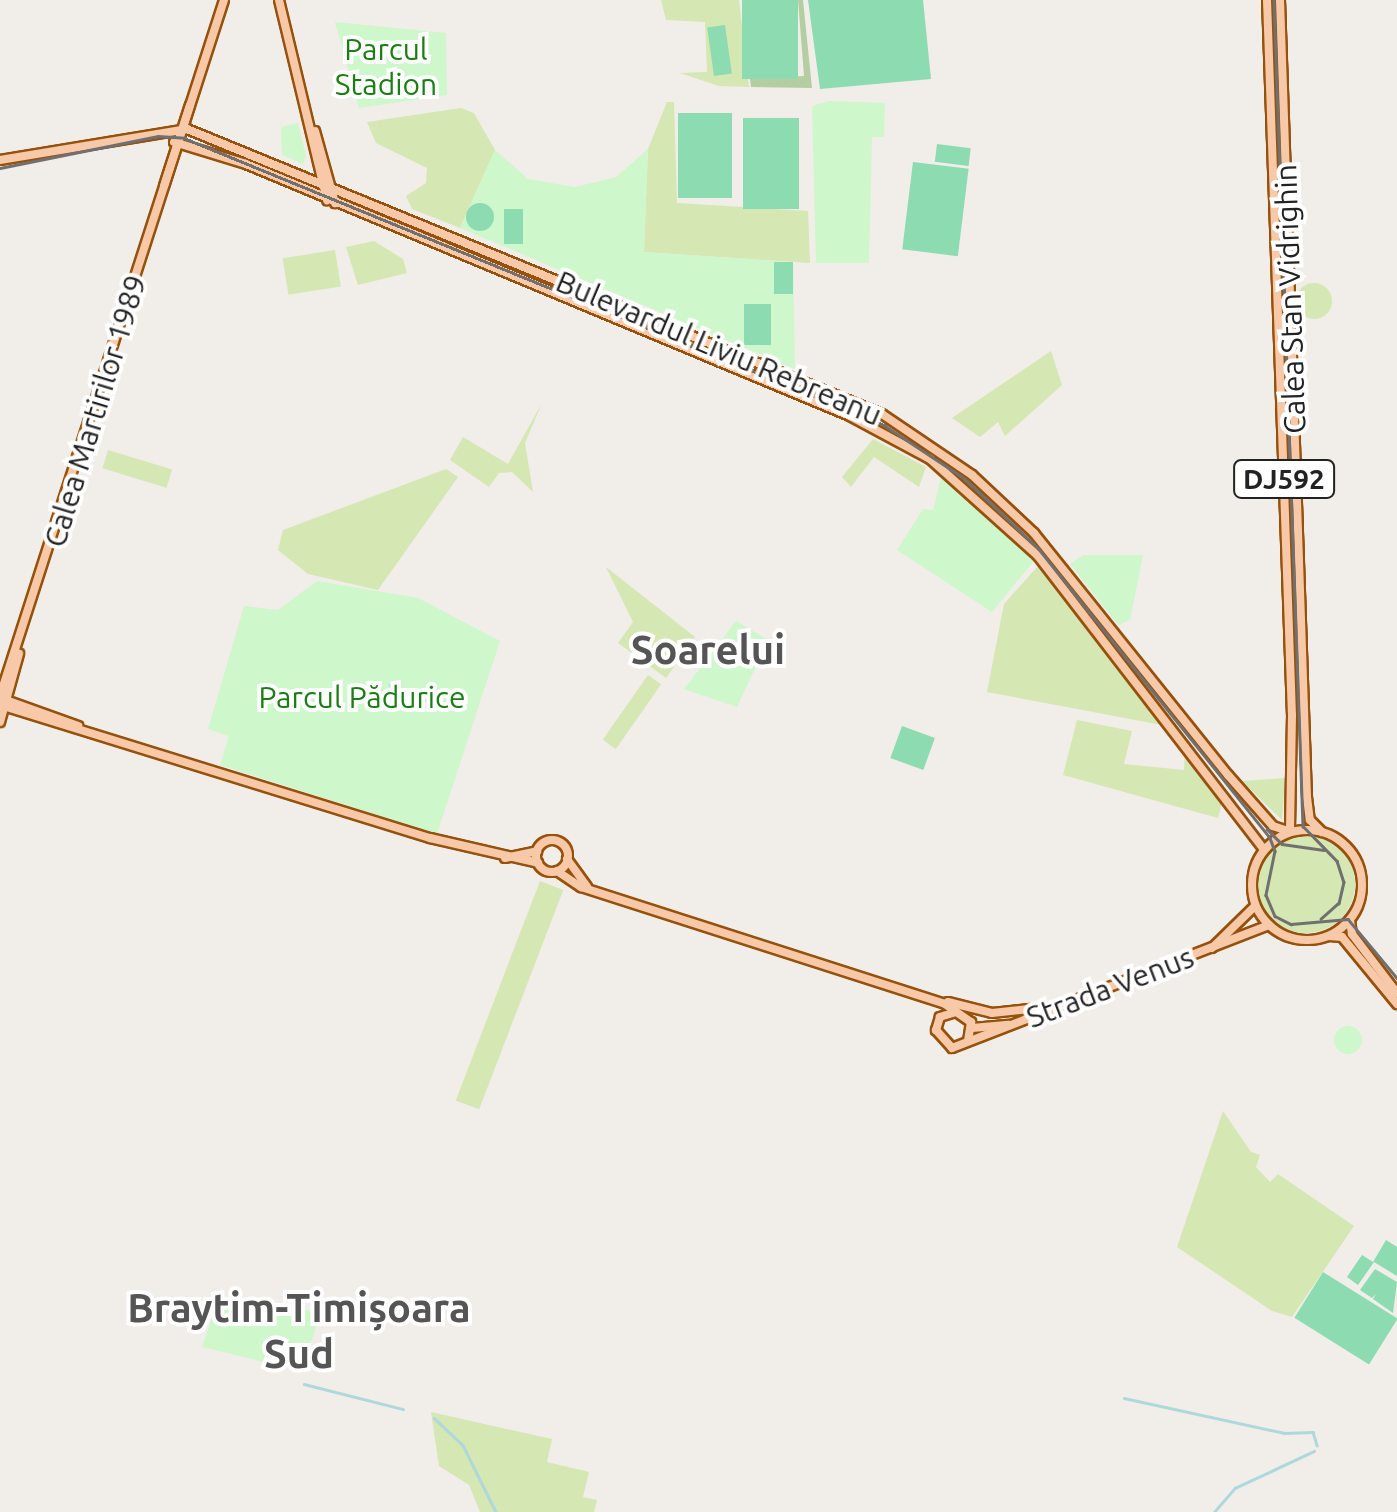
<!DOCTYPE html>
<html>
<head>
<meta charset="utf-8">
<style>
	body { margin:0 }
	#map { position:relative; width:1397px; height:1512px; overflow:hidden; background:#f1ede9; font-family:Ubuntu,sans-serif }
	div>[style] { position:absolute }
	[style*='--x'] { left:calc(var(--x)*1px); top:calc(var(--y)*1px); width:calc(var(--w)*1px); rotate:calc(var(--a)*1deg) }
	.grass>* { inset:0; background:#d5e7b3; transform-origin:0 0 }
	.round { border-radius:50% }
	.forest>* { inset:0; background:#b5cea1 }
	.park>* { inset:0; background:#cef7cb }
	.pitch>* { inset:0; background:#8ddbb0; transform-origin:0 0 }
	.stream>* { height:2.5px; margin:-1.25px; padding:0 1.25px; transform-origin:1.25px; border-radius:1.25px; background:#add9dc }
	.roads { filter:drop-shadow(2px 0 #96510a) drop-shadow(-2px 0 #96510a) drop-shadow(0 2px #96510a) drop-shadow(0 -2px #96510a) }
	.major>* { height:8px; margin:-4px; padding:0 4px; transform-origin:4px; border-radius:4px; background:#f7c9a9 }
	.major>.ring { margin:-4px; padding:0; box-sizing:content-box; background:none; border:8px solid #f7c9a9; border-radius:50% }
	.tram>* { height:2.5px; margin:-1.25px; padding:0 1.25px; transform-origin:1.25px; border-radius:1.25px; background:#707070 }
	span { translate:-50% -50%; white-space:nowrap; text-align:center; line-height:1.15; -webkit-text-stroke:8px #fff; paint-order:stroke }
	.shield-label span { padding:2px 8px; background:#fff; border:2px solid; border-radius:8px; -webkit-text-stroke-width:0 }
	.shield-label { font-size:28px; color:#222; font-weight:700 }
	.park-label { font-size:30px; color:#1b7d13 }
	.street-label { font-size:30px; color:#222 }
	.district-label { font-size:40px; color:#555; font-weight:700 }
</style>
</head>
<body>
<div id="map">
	<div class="grass">
		<i style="clip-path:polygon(661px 0,739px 0,749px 87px,719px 86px,680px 73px,707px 72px,705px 22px,666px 20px)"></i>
		<i style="clip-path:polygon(667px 102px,674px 102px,677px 203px,808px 211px,810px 263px,644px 252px,648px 149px)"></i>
		<i style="clip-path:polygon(461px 108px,474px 113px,495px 150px,460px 228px,412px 209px,406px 196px,426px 183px,427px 168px,376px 143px,367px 122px)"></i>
		<i style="clip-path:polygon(374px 241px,403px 259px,407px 273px,358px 285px,346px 247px)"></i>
		<i style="left:335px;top:250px;width:37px;height:53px;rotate:81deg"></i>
		<i class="round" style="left:1296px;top:283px;width:36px;height:36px"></i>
		<i style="clip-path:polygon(1051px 351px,1062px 385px,1005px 436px,998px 422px,980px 437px,952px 418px)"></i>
		<i style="clip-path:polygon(542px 403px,525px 443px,533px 492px,512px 472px,499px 473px,489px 487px,450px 460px,463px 437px,508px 464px)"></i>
		<i style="clip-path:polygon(873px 439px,926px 467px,919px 487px,874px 457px,851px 487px,842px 477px)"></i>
		<i style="left:108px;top:450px;width:67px;height:19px;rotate:17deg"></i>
		<i style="clip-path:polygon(446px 469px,458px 477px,378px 590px,308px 574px,278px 550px,283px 530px)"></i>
		<i style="clip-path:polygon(1038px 566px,1162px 725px,987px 692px,1004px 604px)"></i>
		<i style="clip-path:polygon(606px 567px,695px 637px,666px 678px,618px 643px,633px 622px)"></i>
		<i style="left:648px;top:675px;width:16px;height:79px;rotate:35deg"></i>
		<i style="clip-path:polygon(1077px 720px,1132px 731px,1124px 764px,1184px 770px,1185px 750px,1223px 799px,1218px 818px,1063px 775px)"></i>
		<i style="clip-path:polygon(1285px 778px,1282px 820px,1242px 781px)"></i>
		<i class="round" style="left:1257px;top:835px;width:98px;height:98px"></i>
		<i style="left:540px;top:881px;width:25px;height:235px;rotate:21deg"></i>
		<i style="clip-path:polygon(1223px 1111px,1251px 1152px,1260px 1155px,1256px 1167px,1270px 1182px,1278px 1174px,1354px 1226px,1292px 1317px,1272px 1311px,1177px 1247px)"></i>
		<i style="clip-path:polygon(431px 1412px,552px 1439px,547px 1462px,589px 1472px,583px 1497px,597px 1500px,594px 1512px,480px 1512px,469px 1485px,439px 1466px)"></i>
	</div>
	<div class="forest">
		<i style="clip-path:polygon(798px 0,803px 0,812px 88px,751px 87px,750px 79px,804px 76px)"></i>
	</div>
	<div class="park">
		<i style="clip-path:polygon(335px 22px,446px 33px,447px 95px,359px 108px)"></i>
		<i style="clip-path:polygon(829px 101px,885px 103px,884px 137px,872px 137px,869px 263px,816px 263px,812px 106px)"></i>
		<i style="clip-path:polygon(298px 123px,306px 156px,303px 164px,282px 155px,281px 127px)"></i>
		<i style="clip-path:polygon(648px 149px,644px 252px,793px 262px,795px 369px,460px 228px,495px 150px,528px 179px,575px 187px,616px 177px)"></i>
		<i style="clip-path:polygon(942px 473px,1038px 556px,992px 612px,897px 550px,923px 509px,933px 510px)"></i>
		<i style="clip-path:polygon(1083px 555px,1143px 555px,1130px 620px,1118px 625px,1070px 564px)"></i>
		<i style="clip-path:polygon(317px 581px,418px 598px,500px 641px,437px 834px,220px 765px,229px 736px,208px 729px,244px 606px,278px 610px)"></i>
		<i style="clip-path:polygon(736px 621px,768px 640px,737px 707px,684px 689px)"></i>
		<i class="round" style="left:1334px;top:1026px;width:28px;height:28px"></i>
		<i style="clip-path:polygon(245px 1296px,281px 1311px,289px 1304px,320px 1314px,302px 1371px,202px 1347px,219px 1297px,241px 1305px)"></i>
	</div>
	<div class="pitch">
		<i style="left:742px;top:0;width:56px;height:79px"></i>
		<i style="clip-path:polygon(808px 0,923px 0,931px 79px,820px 89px)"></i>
		<i style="left:725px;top:25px;width:49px;height:18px;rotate:82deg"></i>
		<i style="left:678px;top:113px;width:54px;height:85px"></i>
		<i style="left:743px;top:118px;width:56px;height:91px"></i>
		<i style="left:937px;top:144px;width:34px;height:18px;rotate:7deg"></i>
		<i style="left:913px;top:162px;width:56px;height:88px;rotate:7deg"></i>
		<i class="round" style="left:466px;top:203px;width:28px;height:28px"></i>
		<i style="left:504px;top:209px;width:19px;height:35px"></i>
		<i style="left:774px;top:262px;width:19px;height:32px"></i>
		<i style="left:744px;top:304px;width:27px;height:41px"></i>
		<i style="left:902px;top:726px;width:35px;height:34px;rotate:20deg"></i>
		<i style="clip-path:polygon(1386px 1240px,1397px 1247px,1397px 1276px,1374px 1262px,1358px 1285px,1347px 1277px,1362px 1255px,1373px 1262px)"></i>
		<i style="clip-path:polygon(1375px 1269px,1397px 1282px,1393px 1313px,1373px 1299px,1376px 1294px,1372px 1298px,1360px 1290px)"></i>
		<i style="left:1323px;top:1272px;width:88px;height:54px;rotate:32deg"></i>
	</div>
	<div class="stream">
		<i style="--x:390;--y:685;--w:41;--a:22.8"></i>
		<i style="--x:428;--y:701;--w:25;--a:5"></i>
		<i style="--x:304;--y:1384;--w:102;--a:14.2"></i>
		<i style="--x:1124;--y:1398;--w:164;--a:12.3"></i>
		<i style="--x:1284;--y:1433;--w:29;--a:-2"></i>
		<i style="--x:1313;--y:1432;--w:14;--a:73"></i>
		<i style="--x:434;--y:1418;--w:40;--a:43"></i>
		<i style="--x:463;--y:1445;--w:75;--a:63.8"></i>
		<i style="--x:1214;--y:1512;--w:32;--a:-49"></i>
		<i style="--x:1235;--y:1488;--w:87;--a:-25.1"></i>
	</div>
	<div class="roads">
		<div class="major">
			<i style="--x:279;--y:0;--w:206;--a:76.5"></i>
			<i style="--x:1267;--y:0;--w:715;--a:88"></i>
			<i style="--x:1292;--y:715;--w:117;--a:91"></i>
			<i style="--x:1280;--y:0;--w:797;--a:88.06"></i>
			<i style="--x:1307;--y:797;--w:23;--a:83"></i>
			<i style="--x:1310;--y:820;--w:17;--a:45"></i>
			<i style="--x:315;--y:131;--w:75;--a:74.5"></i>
			<i style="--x:174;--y:142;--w:75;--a:17"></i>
			<i style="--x:246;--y:164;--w:654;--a:22.65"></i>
			<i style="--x:850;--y:416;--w:91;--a:28.3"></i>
			<i style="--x:930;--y:459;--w:145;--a:41.9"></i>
			<i style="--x:1038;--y:556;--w:370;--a:52.4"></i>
			<i style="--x:0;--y:160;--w:190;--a:-9.4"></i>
			<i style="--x:187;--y:129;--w:751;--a:22.3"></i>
			<i style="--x:882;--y:414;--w:109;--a:34.1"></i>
			<i style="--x:972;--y:475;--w:85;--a:43.1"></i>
			<i style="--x:1034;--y:533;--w:310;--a:51.3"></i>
			<i style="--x:1228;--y:775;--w:68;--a:48.6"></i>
			<i style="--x:1273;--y:826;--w:18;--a:19"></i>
			<i style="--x:164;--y:186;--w:85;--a:-72.2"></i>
			<i style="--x:0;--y:696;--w:731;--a:-72.16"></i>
			<i style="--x:3;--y:699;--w:80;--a:19.8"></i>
			<i style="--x:0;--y:705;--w:450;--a:17.2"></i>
			<i style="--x:430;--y:838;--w:111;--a:13"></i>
			<i style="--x:0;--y:722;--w:71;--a:-74.4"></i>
			<i class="ring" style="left:1252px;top:830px;width:102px;height:102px"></i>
			<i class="ring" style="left:536px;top:840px;width:24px;height:24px"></i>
			<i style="--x:505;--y:858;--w:33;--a:-12"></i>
			<i style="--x:567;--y:859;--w:34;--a:54"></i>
			<i style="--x:557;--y:871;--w:29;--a:34"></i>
			<i style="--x:581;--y:887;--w:382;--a:17.8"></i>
			<i style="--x:945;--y:1004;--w:32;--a:35"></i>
			<i style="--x:971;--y:1022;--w:19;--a:99"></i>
			<i style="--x:1350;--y:920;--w:14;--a:82"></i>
			<i style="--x:1352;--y:934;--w:74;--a:52.7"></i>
			<i style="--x:1329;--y:936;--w:13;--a:4"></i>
			<i style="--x:1342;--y:937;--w:87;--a:50.6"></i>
			<i style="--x:1212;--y:948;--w:60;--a:-44.3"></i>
			<i style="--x:948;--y:1002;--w:45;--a:14"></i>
			<i style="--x:992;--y:1013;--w:56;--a:-6.1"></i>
			<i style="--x:956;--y:1012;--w:17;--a:163"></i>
			<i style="--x:940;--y:1017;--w:14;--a:107"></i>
			<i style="--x:936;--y:1030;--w:24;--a:48"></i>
			<i style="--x:952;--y:1048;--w:340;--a:-21.2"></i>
			<i style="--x:972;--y:1028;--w:37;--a:-5"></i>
		</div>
	</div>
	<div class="tram">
		<i style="--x:1274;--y:0;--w:827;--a:87.99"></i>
		<i style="--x:1303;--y:826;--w:49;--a:45.8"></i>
		<i style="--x:1337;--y:861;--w:22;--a:72"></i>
		<i style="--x:1344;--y:882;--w:22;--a:103"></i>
		<i style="--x:1339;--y:903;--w:24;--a:138"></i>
		<i style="--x:0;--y:168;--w:161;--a:-11.4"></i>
		<i style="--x:158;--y:136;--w:26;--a:4"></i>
		<i style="--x:184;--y:138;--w:757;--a:22.29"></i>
		<i style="--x:884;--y:425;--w:96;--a:33.5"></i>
		<i style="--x:964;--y:478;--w:102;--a:43.4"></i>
		<i style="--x:1038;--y:548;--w:371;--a:51.3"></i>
		<i style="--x:1270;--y:838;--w:14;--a:69"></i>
		<i style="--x:1275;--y:851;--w:45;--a:101.6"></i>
		<i style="--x:1266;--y:895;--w:23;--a:67"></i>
		<i style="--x:1275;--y:916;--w:18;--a:27"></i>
		<i style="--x:1291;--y:924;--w:57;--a:-5"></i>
		<i style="--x:1348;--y:919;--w:77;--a:50.3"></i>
		<i style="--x:1267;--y:829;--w:21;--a:45"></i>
		<i style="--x:1282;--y:844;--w:42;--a:8.1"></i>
	</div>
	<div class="shield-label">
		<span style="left:1284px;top:479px">DJ592</span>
	</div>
	<div class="park-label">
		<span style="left:386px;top:66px">Parcul<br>Stadion</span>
		<span style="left:362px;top:697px">Parcul Pădurice</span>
	</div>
	<div class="street-label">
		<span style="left:1290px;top:299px;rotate:-92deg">Calea Stan Vidrighin</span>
		<span style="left:719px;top:348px;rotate:23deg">Bulevardul Liviu Rebreanu</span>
		<span style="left:95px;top:411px;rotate:-73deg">Calea Martirilor 1989</span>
		<span style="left:1110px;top:987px;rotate:-21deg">Strada Venus</span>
	</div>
	<div class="district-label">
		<span style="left:708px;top:650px">Soarelui</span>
		<span style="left:299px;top:1331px">Braytim-Timișoara<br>Sud</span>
	</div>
</div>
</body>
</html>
